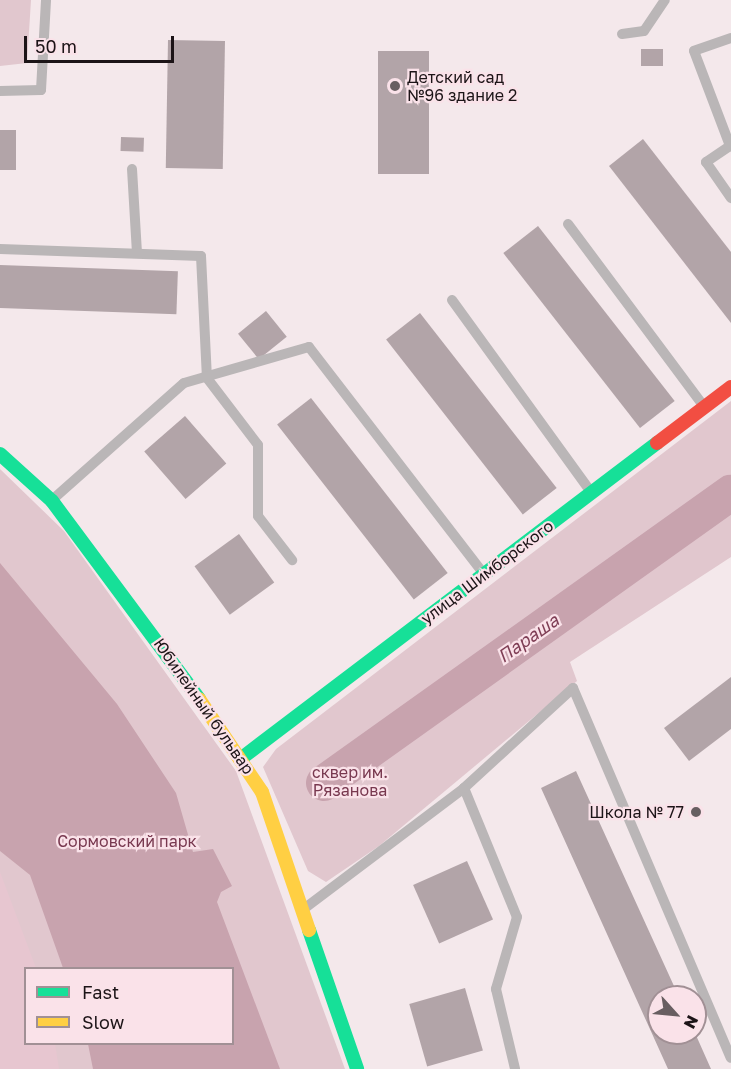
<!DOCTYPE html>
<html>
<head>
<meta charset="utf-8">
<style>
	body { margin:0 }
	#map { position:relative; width:731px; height:1069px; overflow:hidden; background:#f4e8eb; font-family:"Golos Text",sans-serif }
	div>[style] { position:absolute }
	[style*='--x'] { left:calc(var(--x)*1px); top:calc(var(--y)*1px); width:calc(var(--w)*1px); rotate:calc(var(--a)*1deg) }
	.green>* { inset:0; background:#e1c7ce }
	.forest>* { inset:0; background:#e7c6d0 }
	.water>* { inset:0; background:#c8a3ae }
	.river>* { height:36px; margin:-18px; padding:0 18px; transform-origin:18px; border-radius:18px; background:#c8a3ae }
	.building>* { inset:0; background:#b2a4a8; transform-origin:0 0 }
	.lane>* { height:10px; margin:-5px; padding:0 5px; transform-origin:5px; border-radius:5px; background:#bab6b7 }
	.fast>* { height:14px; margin:-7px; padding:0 7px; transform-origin:7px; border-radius:7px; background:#16e098 }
	.slow>* { height:14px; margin:-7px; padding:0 7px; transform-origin:7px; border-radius:7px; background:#ffcf43 }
	.jam>* { height:14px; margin:-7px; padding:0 7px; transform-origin:7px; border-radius:7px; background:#f24e42 }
	.dots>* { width:16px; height:16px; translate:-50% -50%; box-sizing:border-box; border:3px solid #fae2e9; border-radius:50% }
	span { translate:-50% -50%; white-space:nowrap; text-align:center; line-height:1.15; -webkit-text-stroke:4.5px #fae2e9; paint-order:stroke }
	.poi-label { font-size:16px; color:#1c1417 }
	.left { translate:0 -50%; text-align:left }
	.right { translate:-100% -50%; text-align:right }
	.street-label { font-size:16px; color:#1c1417 }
	.park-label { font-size:16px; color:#78384f }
	.water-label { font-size:18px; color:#7f3e55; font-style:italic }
	.legend { position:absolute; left:24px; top:967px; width:210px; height:78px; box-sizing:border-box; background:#fae2e9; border:2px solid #a19095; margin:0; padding:8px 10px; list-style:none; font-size:18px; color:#1c1417 }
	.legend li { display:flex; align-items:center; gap:12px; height:30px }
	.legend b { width:30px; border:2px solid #a19095 }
	.north { position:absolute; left:647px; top:985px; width:60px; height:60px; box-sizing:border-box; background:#fae2e9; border:2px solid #a19095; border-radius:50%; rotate:117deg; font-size:16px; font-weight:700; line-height:24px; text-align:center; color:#1c1417 }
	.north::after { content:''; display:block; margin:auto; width:21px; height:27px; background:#685e61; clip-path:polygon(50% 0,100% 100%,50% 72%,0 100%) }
	.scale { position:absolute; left:24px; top:36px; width:150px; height:27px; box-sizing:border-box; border:3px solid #1c1417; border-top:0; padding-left:8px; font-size:18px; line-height:21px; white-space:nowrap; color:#1c1417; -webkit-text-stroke:4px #fae2e9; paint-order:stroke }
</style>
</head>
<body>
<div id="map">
	<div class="green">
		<i style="clip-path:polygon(0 0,31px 0,27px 63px,0 66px)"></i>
		<i style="clip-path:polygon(731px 401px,731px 557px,570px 662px,577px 681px,379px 846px,326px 882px,308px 871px,263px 767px,276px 749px)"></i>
		<i style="clip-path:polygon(evenodd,0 469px,64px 531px,236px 771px,345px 1069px,0 1069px,0 469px,26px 968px,232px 968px,232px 1044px,26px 1044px,26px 968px)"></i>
	</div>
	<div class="forest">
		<i style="clip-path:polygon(0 872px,36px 968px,26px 968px,26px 1044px,55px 1044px,59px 1069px,0 1069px)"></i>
	</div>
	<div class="water">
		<i style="clip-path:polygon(0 563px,117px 704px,176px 793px,193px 852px,213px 849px,232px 886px,221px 892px,217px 902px,280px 1069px,93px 1069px,88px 1044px,232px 1044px,232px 968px,63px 968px,30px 875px,0 851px)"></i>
	</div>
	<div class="river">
		<i style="--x:324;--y:783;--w:500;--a:-35.5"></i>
	</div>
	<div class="building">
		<i style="left:168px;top:40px;width:57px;height:128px;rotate:1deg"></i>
		<i style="left:641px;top:49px;width:22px;height:17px"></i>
		<i style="left:378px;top:51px;width:51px;height:123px"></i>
		<i style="left:0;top:130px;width:16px;height:40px"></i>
		<i style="left:121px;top:137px;width:23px;height:14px;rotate:2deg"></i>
		<i style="clip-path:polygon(643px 139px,731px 252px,731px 323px,609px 166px)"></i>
		<i style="left:538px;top:226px;width:222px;height:44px;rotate:52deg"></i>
		<i style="left:0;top:265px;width:178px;height:43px;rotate:2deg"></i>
		<i style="left:266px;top:311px;width:33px;height:36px;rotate:51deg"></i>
		<i style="left:420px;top:313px;width:222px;height:43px;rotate:52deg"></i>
		<i style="left:311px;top:398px;width:222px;height:43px;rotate:52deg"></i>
		<i style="left:185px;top:416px;width:63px;height:54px;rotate:49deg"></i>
		<i style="left:239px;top:534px;width:60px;height:55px;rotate:54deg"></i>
		<i style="clip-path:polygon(731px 677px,731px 729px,689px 761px,664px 728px)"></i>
		<i style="clip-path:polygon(576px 771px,679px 997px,659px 997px,659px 1033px,695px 1033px,711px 1069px,668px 1069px,541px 788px)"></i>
		<i style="left:467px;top:861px;width:64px;height:59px;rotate:66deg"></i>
		<i style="left:465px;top:988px;width:65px;height:58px;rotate:74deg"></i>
	</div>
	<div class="lane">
		<i style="--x:622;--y:34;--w:22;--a:-8"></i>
		<i style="--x:644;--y:31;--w:37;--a:-56"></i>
		<i style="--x:731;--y:38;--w:39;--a:161"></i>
		<i style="--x:694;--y:51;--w:102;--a:69.2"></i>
		<i style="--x:730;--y:146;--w:29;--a:146"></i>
		<i style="--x:706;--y:162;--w:44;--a:55.2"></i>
		<i style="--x:0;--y:91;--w:41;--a:-1.4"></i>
		<i style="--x:41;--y:90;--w:90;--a:-86.8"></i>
		<i style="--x:132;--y:169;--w:83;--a:86.6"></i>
		<i style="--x:568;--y:224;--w:226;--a:53.3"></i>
		<i style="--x:0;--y:249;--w:201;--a:2"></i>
		<i style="--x:201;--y:256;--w:122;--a:87.2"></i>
		<i style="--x:207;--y:378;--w:84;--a:52.7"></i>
		<i style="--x:258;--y:445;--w:71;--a:90"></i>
		<i style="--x:258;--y:516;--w:56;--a:52.3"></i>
		<i style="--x:452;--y:300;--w:237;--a:54.1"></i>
		<i style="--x:52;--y:500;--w:176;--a:-41.6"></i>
		<i style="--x:184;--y:383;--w:130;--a:-16.1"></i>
		<i style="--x:309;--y:347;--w:284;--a:52.4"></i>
		<i style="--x:464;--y:788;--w:139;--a:67.7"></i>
		<i style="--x:517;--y:917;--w:75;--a:106.3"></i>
		<i style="--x:496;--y:989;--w:82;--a:76.6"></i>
		<i style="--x:305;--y:908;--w:199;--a:-37"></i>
		<i style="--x:464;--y:788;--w:148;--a:-42.5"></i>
		<i style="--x:573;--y:688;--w:402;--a:66.9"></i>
	</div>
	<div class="fast">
		<i style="--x:0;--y:454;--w:70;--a:42.1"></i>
		<i style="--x:52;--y:501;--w:247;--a:53.4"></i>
		<i style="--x:243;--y:757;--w:520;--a:-37.18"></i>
		<i style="--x:309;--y:930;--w:147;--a:70.9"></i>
	</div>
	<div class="slow">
		<i style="--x:199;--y:699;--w:112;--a:55.9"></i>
		<i style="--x:262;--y:792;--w:146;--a:71.2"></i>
	</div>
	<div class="jam">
		<i style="--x:657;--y:443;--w:93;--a:-37.1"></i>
	</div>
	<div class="dots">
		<i style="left:395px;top:86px;background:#685e61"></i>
		<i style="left:696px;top:812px;background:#685e61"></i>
	</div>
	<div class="poi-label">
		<span class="left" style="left:407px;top:86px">Детский сад<br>№96 здание 2</span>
		<span class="right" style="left:684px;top:812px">Школа № 77</span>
	</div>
	<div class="street-label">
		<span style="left:487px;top:572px;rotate:-37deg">улица Шимборского</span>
		<span style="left:204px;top:706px;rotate:55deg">Юбилейный бульвар</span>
	</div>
	<div class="park-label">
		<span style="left:350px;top:781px">сквер им.<br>Рязанова</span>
		<span style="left:127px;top:841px">Сормовский парк</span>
	</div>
	<div class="water-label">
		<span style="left:528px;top:638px;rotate:-35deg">Параша</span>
	</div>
	<ul class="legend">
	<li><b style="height:8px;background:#16e098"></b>Fast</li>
	<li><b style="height:8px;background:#ffcf43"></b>Slow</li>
	</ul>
	<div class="north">N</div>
	<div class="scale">50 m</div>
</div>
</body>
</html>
